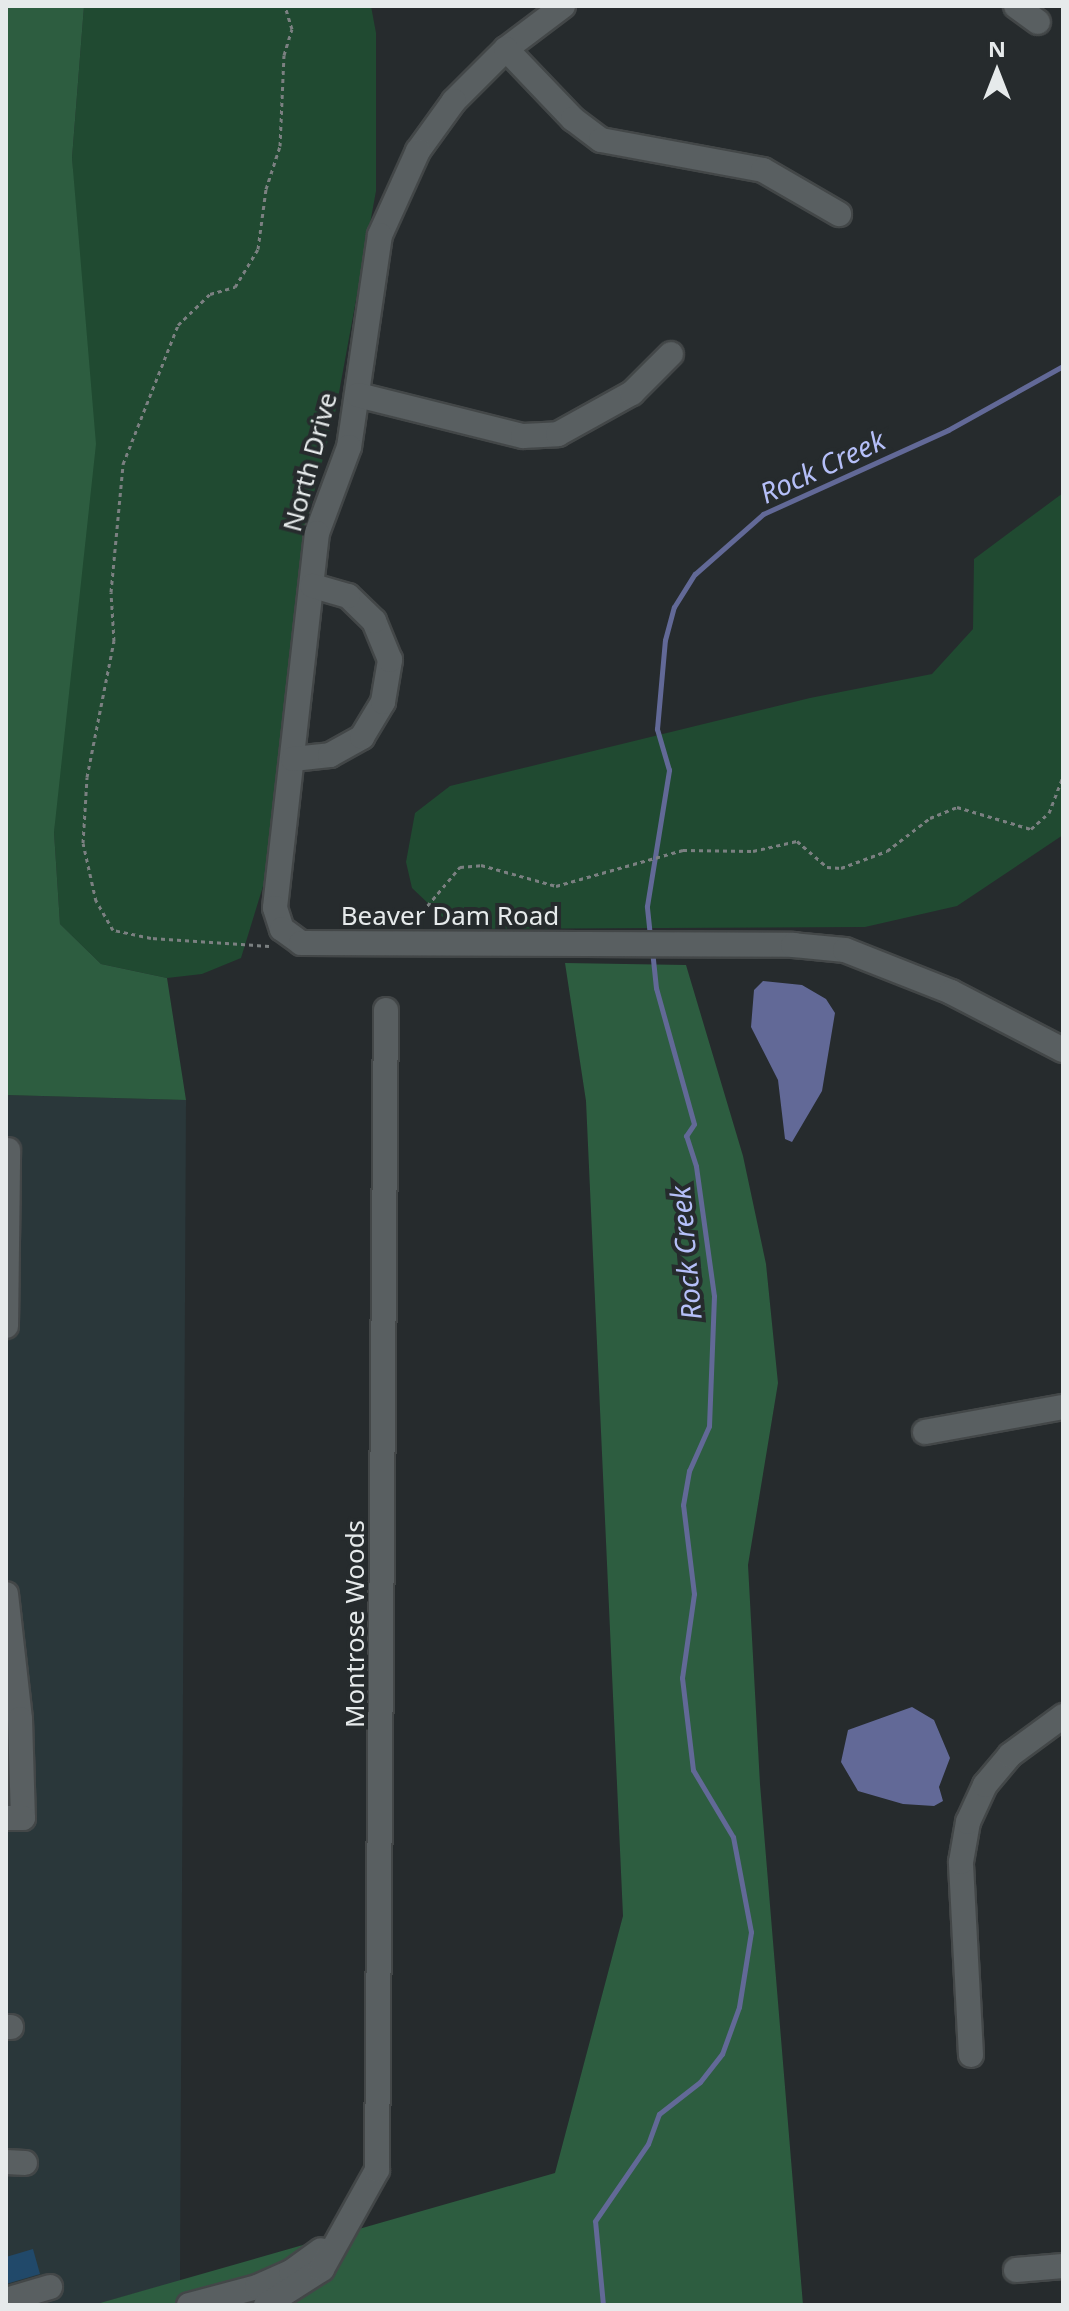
<!DOCTYPE html>
<html>
<head>
<meta charset="utf-8">
<style>
	body { margin:0 }
	#map { position:relative; width:1069px; height:2311px; overflow:hidden; background:#262b2d; font-family:"Noto Sans",sans-serif }
	div>[style] { position:absolute }
	[style*='--x'] { left:calc(var(--x)*1px); top:calc(var(--y)*1px); width:calc(var(--w)*1px); rotate:calc(var(--a)*1deg) }
	.built>* { inset:0; background:#2a373a }
	.green>* { inset:0; background:#204a31 }
	.forest>* { inset:0; background:#2d5d40 }
	.water>* { inset:0; background:#626997 }
	.stream>* { height:5px; margin:-2.5px; padding:0 2.5px; transform-origin:2.5px; border-radius:2.5px; background:#626997 }
	.building>* { inset:0; background:#21496a }
	.path>* { height:3px; margin-top:-1.5px; transform-origin:0; background:repeating-linear-gradient(90deg,#7b8081 0 4px,transparent 0 8px) }
	.roads { filter:drop-shadow(2px 0 #434748) drop-shadow(-2px 0 #434748) drop-shadow(0 2px #434748) drop-shadow(0 -2px #434748) }
	.minor>* { height:24px; margin:-12px; padding:0 12px; transform-origin:12px; border-radius:12px; background:#595f61 }
	span { translate:-50% -50%; white-space:nowrap; text-align:center; line-height:1.15; -webkit-text-stroke:8px #262b2d; paint-order:stroke }
	.street-label { font-size:26px; color:#e6eaeb }
	.water-label { font-size:28px; color:#b5bff8; font-style:italic }
	.frame { position:absolute; inset:0; border:8px solid #e6eaeb; pointer-events:none }
	.north { position:absolute; left:957px; top:32px; width:80px; height:80px; -webkit-text-stroke:6px #262b2d; paint-order:stroke; rotate:0deg; font-size:22px; font-weight:700; line-height:32px; text-align:center; color:#e6eaeb }
	.north::after { content:''; display:block; margin:auto; width:28px; height:36px; background:#e6eaeb; clip-path:polygon(50% 0,100% 100%,50% 72%,0 100%) }
</style>
</head>
<body>
<div id="map">
	<div class="built">
		<i style="clip-path:polygon(6px 1095px,186px 1100px,180px 2281px,93px 2305px,6px 2305px)"></i>
	</div>
	<div class="green">
		<i style="clip-path:polygon(84px 6px,371px 6px,376px 33px,376px 191px,336px 409px,304px 531px,264px 883px,241px 958px,202px 974px,167px 978px,101px 964px,60px 924px,54px 832px,76px 237px,72px 158px)"></i>
		<i style="clip-path:polygon(1063px 493px,1063px 835px,957px 906px,865px 927px,455px 929px,412px 888px,406px 862px,415px 813px,450px 786px,810px 698px,932px 674px,973px 629px,974px 559px)"></i>
	</div>
	<div class="forest">
		<i style="clip-path:polygon(6px 6px,84px 6px,72px 158px,96px 444px,54px 832px,60px 924px,101px 964px,167px 978px,186px 1100px,6px 1095px)"></i>
		<i style="clip-path:polygon(565px 963px,686px 965px,743px 1156px,766px 1264px,778px 1383px,748px 1565px,760px 1784px,803px 2305px,93px 2305px,555px 2173px,623px 1916px,586px 1101px)"></i>
	</div>
	<div class="water">
		<i style="clip-path:polygon(763px 981px,802px 985px,826px 999px,835px 1013px,822px 1091px,792px 1142px,785px 1139px,778px 1080px,751px 1027px,754px 990px)"></i>
		<i style="clip-path:polygon(912px 1707px,934px 1720px,950px 1758px,939px 1787px,943px 1801px,934px 1806px,903px 1804px,858px 1791px,841px 1762px,848px 1730px)"></i>
	</div>
	<div class="stream">
		<i style="--x:650;--y:936;--w:30;--a:-96"></i>
		<i style="--x:647;--y:906;--w:138;--a:-80.8"></i>
		<i style="--x:669;--y:770;--w:43;--a:-106.3"></i>
		<i style="--x:657;--y:729;--w:89;--a:-84.9"></i>
		<i style="--x:665;--y:640;--w:34;--a:-75"></i>
		<i style="--x:674;--y:607;--w:39;--a:-58"></i>
		<i style="--x:695;--y:574;--w:91;--a:-41.4"></i>
		<i style="--x:763;--y:514;--w:203;--a:-24.4"></i>
		<i style="--x:948;--y:430;--w:132;--a:-29.1"></i>
		<i style="--x:603;--y:2305;--w:84;--a:-95.4"></i>
		<i style="--x:595;--y:2221;--w:93;--a:-55.5"></i>
		<i style="--x:648;--y:2144;--w:32;--a:-70"></i>
		<i style="--x:659;--y:2114;--w:52;--a:-38"></i>
		<i style="--x:700;--y:2082;--w:36;--a:-52"></i>
		<i style="--x:722;--y:2054;--w:50;--a:-70.1"></i>
		<i style="--x:739;--y:2007;--w:76;--a:-80.9"></i>
		<i style="--x:751;--y:1932;--w:97;--a:-100.7"></i>
		<i style="--x:733;--y:1837;--w:78;--a:-120.8"></i>
		<i style="--x:693;--y:1770;--w:93;--a:-96.8"></i>
		<i style="--x:682;--y:1678;--w:85;--a:-81.9"></i>
		<i style="--x:694;--y:1594;--w:90;--a:-97"></i>
		<i style="--x:683;--y:1505;--w:35;--a:-80"></i>
		<i style="--x:689;--y:1471;--w:49;--a:-66"></i>
		<i style="--x:709;--y:1426;--w:130;--a:-87.8"></i>
		<i style="--x:714;--y:1296;--w:131;--a:-97.9"></i>
		<i style="--x:696;--y:1166;--w:32;--a:-108"></i>
		<i style="--x:686;--y:1136;--w:14;--a:-56"></i>
		<i style="--x:694;--y:1124;--w:141;--a:-105.6"></i>
		<i style="--x:656;--y:988;--w:38;--a:-96"></i>
	</div>
	<div class="building">
		<i style="clip-path:polygon(33px 2249px,40px 2274px,6px 2284px,6px 2257px)"></i>
	</div>
	<div class="path">
		<i style="--x:412;--y:924;--w:75;--a:-49.9"></i>
		<i style="--x:460;--y:867;--w:21;--a:-5"></i>
		<i style="--x:481;--y:865;--w:78;--a:15.6"></i>
		<i style="--x:556;--y:886;--w:132;--a:-15.8"></i>
		<i style="--x:683;--y:850;--w:70;--a:0.8"></i>
		<i style="--x:753;--y:851;--w:45;--a:-12.8"></i>
		<i style="--x:797;--y:841;--w:40;--a:41"></i>
		<i style="--x:827;--y:867;--w:14;--a:4"></i>
		<i style="--x:841;--y:868;--w:49;--a:-20.3"></i>
		<i style="--x:887;--y:851;--w:54;--a:-37.5"></i>
		<i style="--x:930;--y:818;--w:29;--a:-22"></i>
		<i style="--x:957;--y:807;--w:77;--a:16.6"></i>
		<i style="--x:1031;--y:829;--w:24;--a:-42"></i>
		<i style="--x:1049;--y:813;--w:39;--a:-69"></i>
		<i style="--x:269;--y:946;--w:118;--a:-176.1"></i>
		<i style="--x:151;--y:938;--w:39;--a:-168"></i>
		<i style="--x:113;--y:930;--w:34;--a:-120"></i>
		<i style="--x:96;--y:901;--w:59;--a:-102.6"></i>
		<i style="--x:83;--y:843;--w:66;--a:-86.5"></i>
		<i style="--x:87;--y:777;--w:139;--a:-78.8"></i>
		<i style="--x:114;--y:641;--w:49;--a:-93.5"></i>
		<i style="--x:111;--y:592;--w:129;--a:-84.6"></i>
		<i style="--x:123;--y:464;--w:149;--a:-68.4"></i>
		<i style="--x:178;--y:325;--w:45;--a:-44.1"></i>
		<i style="--x:210;--y:294;--w:26;--a:-16"></i>
		<i style="--x:235;--y:287;--w:44;--a:-58.8"></i>
		<i style="--x:258;--y:249;--w:61;--a:-82.4"></i>
		<i style="--x:266;--y:189;--w:45;--a:-72"></i>
		<i style="--x:280;--y:146;--w:91;--a:-87.5"></i>
		<i style="--x:284;--y:55;--w:27;--a:-73"></i>
		<i style="--x:292;--y:29;--w:24;--a:-107"></i>
	</div>
	<div class="roads">
		<div class="minor">
			<i style="--x:563;--y:6;--w:71;--a:143"></i>
			<i style="--x:506;--y:49;--w:74;--a:135"></i>
			<i style="--x:454;--y:101;--w:62;--a:125.8"></i>
			<i style="--x:418;--y:151;--w:92;--a:114.3"></i>
			<i style="--x:380;--y:235;--w:214;--a:98.3"></i>
			<i style="--x:349;--y:447;--w:92;--a:110.4"></i>
			<i style="--x:317;--y:533;--w:377;--a:96.4"></i>
			<i style="--x:275;--y:908;--w:22;--a:72"></i>
			<i style="--x:282;--y:929;--w:24;--a:36"></i>
			<i style="--x:301;--y:943;--w:492;--a:0.2"></i>
			<i style="--x:793;--y:945;--w:52;--a:5.5"></i>
			<i style="--x:845;--y:950;--w:114;--a:21.6"></i>
			<i style="--x:951;--y:992;--w:126;--a:27.4"></i>
			<i style="--x:1016;--y:6;--w:27;--a:36"></i>
			<i style="--x:506;--y:49;--w:97;--a:46.3"></i>
			<i style="--x:573;--y:119;--w:35;--a:37"></i>
			<i style="--x:601;--y:140;--w:165;--a:10.5"></i>
			<i style="--x:763;--y:170;--w:88;--a:30.1"></i>
			<i style="--x:358;--y:395;--w:170;--a:14"></i>
			<i style="--x:523;--y:436;--w:35;--a:-3"></i>
			<i style="--x:558;--y:434;--w:85;--a:-29"></i>
			<i style="--x:632;--y:393;--w:55;--a:-45"></i>
			<i style="--x:293;--y:759;--w:37;--a:-6"></i>
			<i style="--x:330;--y:755;--w:37;--a:-29"></i>
			<i style="--x:362;--y:737;--w:41;--a:-59"></i>
			<i style="--x:383;--y:702;--w:43;--a:-80.5"></i>
			<i style="--x:390;--y:660;--w:42;--a:-112.3"></i>
			<i style="--x:374;--y:621;--w:36;--a:-136"></i>
			<i style="--x:348;--y:596;--w:37;--a:-164"></i>
			<i style="--x:6;--y:1326;--w:176;--a:-89.3"></i>
			<i style="--x:925;--y:1432;--w:140;--a:-10.3"></i>
			<i style="--x:6;--y:1594;--w:126;--a:83.6"></i>
			<i style="--x:20;--y:1719;--w:99;--a:88.3"></i>
			<i style="--x:23;--y:1818;--w:17;--a:180"></i>
			<i style="--x:6;--y:2027;--w:5;--a:0"></i>
			<i style="--x:971;--y:2055;--w:193;--a:-93"></i>
			<i style="--x:961;--y:1862;--w:41;--a:-80.1"></i>
			<i style="--x:968;--y:1822;--w:41;--a:-65.3"></i>
			<i style="--x:985;--y:1785;--w:39;--a:-50"></i>
			<i style="--x:1010;--y:1755;--w:66;--a:-36.3"></i>
			<i style="--x:6;--y:2162;--w:19;--a:3"></i>
			<i style="--x:1016;--y:2270;--w:47;--a:-4.9"></i>
			<i style="--x:6;--y:2300;--w:46;--a:-16.5"></i>
			<i style="--x:189;--y:2305;--w:70;--a:-14.8"></i>
			<i style="--x:257;--y:2287;--w:37;--a:-24"></i>
			<i style="--x:291;--y:2272;--w:37;--a:-36"></i>
			<i style="--x:266;--y:2305;--w:67;--a:-32.7"></i>
			<i style="--x:322;--y:2269;--w:113;--a:-60.9"></i>
			<i style="--x:377;--y:2170;--w:1160;--a:-89.56"></i>
		</div>
	</div>
	<div class="street-label">
		<span style="left:310px;top:462px;rotate:-75deg">North Drive</span>
		<span style="left:450px;top:916px">Beaver Dam Road</span>
		<span style="left:355px;top:1624px;rotate:-90deg">Montrose Woods</span>
	</div>
	<div class="water-label">
		<span style="left:822px;top:466px;rotate:-25deg">Rock Creek</span>
		<span style="left:685px;top:1253px;rotate:-95deg">Rock Creek</span>
	</div>
	<div class="frame"></div>
	<div class="north">N</div>
</div>
</body>
</html>
